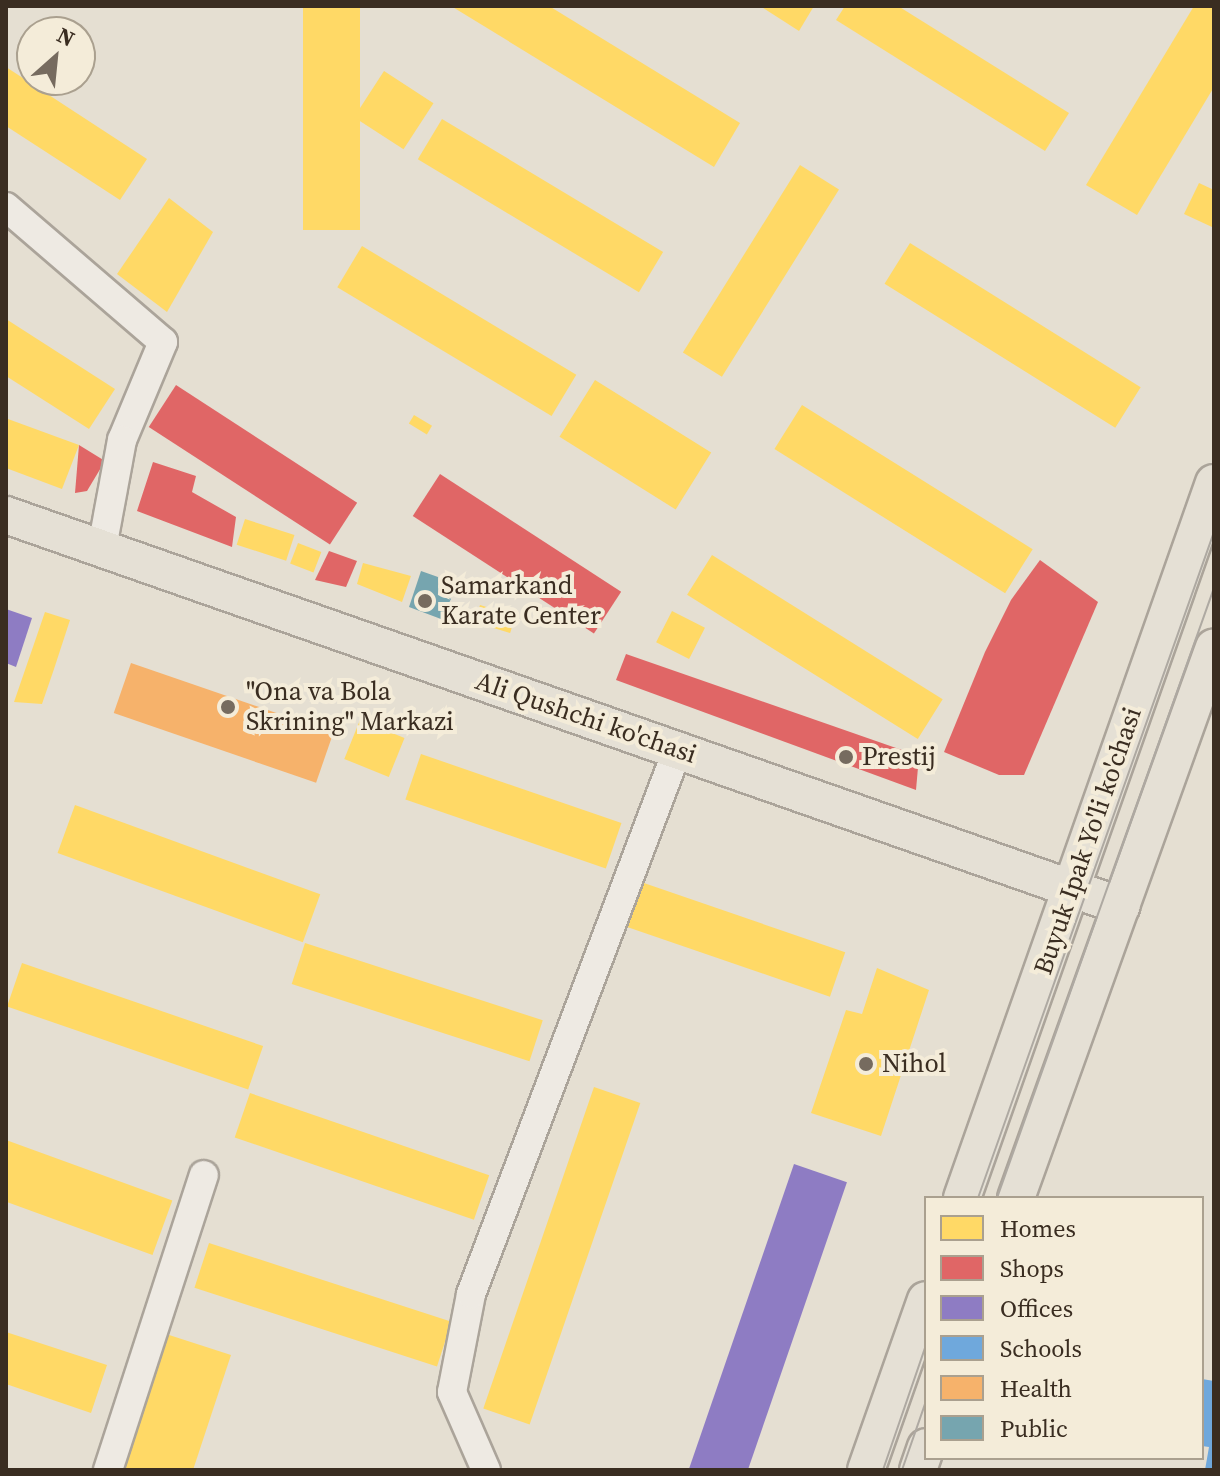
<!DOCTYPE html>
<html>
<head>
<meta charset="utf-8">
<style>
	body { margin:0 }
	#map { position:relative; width:1220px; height:1476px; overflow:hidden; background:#e5dfd2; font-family:"Source Serif 4",serif }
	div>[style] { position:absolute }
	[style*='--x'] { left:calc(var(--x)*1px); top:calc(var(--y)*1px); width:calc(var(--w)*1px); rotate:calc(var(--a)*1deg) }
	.homes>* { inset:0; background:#ffd966; transform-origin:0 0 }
	.shops>* { inset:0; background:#e06666; transform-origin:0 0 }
	.offices>* { inset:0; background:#8e7cc3; transform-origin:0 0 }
	.schools>* { inset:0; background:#6fa8dc }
	.health>* { inset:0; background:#f6b26b; transform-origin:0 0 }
	.public>* { inset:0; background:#76a5af }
	.roads { filter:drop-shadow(2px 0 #aba49a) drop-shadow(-2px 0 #aba49a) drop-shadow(0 2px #aba49a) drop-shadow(0 -2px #aba49a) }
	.minor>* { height:28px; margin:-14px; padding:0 14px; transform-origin:14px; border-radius:14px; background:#eeeae3 }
	.major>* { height:36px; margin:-18px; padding:0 18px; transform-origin:18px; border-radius:18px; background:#e5e0d5 }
	.tram>* { height:2px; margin:-1px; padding:0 1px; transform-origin:1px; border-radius:1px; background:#aea9a2 }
	.dots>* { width:22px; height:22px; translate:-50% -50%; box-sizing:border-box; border:4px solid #f4ecd9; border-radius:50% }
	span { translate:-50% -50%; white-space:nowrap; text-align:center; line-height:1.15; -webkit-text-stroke:8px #f4ecd9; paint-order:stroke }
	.poi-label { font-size:26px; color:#3a2d21 }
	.left { translate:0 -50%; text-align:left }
	.street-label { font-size:26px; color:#3a2d21 }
	.frame { position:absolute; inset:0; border:8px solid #3a2d21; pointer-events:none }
	.legend { position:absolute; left:924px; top:1196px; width:280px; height:264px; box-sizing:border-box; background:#f4ecd9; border:2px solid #aaa08f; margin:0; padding:10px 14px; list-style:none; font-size:24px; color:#3a2d21 }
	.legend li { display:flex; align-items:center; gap:16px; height:40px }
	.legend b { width:40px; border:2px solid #aaa08f }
	.north { position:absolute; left:16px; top:16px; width:80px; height:80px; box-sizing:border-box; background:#f4ecd9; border:2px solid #aaa08f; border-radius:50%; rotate:27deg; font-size:22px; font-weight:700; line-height:32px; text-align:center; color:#3a2d21 }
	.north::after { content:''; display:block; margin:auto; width:28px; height:36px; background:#766b5f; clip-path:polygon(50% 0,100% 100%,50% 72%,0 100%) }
</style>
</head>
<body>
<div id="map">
	<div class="homes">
		<i style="left:303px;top:6px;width:57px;height:224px"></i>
		<i style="clip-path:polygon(451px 6px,549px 6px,740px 123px,714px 167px)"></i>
		<i style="clip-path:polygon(760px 6px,814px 6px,799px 31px)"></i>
		<i style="clip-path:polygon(845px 6px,898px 6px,1069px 113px,1045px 151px,836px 20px)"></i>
		<i style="clip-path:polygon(1194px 6px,1214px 6px,1214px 87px,1137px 215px,1086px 185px)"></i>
		<i style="clip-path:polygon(6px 67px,147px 159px,120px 200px,6px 126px)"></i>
		<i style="left:384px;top:71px;width:59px;height:55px;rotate:33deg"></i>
		<i style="left:442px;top:119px;width:258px;height:47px;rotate:31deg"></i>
		<i style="left:800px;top:165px;width:46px;height:221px;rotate:32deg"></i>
		<i style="clip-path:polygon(1199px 183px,1214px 190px,1212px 227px,1184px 214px)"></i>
		<i style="clip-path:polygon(169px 198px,213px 232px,167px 312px,117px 274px)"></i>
		<i style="left:910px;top:243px;width:272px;height:48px;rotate:32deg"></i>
		<i style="left:362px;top:246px;width:250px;height:48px;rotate:31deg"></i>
		<i style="clip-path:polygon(6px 319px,115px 389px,89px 429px,6px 376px)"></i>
		<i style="left:595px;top:380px;width:137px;height:67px;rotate:32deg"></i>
		<i style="left:802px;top:405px;width:272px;height:52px;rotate:32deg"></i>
		<i style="left:414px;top:415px;width:21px;height:10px;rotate:31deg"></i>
		<i style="clip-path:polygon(8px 419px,79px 445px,62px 489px,6px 468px)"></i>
		<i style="left:245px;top:519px;width:52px;height:27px;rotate:18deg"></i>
		<i style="left:298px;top:543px;width:25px;height:22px;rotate:21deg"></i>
		<i style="left:712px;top:555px;width:272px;height:47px;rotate:32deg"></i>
		<i style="clip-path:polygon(363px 563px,411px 576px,402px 602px,357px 584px)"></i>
		<i style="left:480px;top:605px;width:37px;height:18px;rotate:17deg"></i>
		<i style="left:672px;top:611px;width:37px;height:35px;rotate:27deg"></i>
		<i style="clip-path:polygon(45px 612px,70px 620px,54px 669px,42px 704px,14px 702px)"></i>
		<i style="left:360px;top:720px;width:48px;height:42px;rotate:22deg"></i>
		<i style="left:421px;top:754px;width:212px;height:48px;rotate:19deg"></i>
		<i style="left:75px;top:805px;width:261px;height:51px;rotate:20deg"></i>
		<i style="left:641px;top:882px;width:216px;height:47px;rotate:19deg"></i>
		<i style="left:305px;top:943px;width:250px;height:43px;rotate:18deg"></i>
		<i style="left:22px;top:963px;width:255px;height:46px;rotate:19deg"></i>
		<i style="clip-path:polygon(877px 968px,929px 990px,881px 1136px,811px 1113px,846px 1010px,862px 1014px)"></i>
		<i style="left:594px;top:1087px;width:49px;height:340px;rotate:19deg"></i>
		<i style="left:250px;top:1093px;width:253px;height:47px;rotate:19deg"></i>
		<i style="left:6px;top:1140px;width:177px;height:58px;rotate:20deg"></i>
		<i style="left:209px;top:1243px;width:255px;height:47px;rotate:18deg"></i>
		<i style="clip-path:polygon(6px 1332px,107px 1365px,91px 1413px,6px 1384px)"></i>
		<i style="clip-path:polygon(166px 1334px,231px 1355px,193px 1470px,121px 1470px)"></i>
	</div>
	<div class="shops">
		<i style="left:176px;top:385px;width:216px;height:50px;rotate:33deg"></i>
		<i style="clip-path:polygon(79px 445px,105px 461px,87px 491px,75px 493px)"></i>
		<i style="clip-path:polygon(153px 462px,196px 476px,192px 492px,236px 517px,232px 547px,137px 511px)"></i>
		<i style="left:440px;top:474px;width:216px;height:50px;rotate:33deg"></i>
		<i style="clip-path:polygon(329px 551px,357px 561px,346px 587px,315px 580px)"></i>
		<i style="clip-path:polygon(1040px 560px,1098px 602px,1024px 775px,999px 775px,944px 752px,985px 652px,1011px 600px)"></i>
		<i style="clip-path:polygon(626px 654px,919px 756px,916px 790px,616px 680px)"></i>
	</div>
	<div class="offices">
		<i style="clip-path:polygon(6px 609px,32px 618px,16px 667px,6px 663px)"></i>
		<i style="left:794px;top:1164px;width:56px;height:324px;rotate:19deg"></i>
	</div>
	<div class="schools">
		<i style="clip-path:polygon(1202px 1379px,1214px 1381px,1214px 1470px,1205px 1470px,1209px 1447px,1202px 1446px)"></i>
	</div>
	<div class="health">
		<i style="left:131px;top:663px;width:214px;height:53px;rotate:19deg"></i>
	</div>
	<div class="public">
		<i style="clip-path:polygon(421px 571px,438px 577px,438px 588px,451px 599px,441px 619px,409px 607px)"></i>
	</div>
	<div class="roads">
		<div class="minor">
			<i style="--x:6;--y:207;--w:207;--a:40.7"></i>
			<i style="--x:163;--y:342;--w:106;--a:112.7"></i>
			<i style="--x:122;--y:440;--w:110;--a:100.5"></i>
			<i style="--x:108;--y:1470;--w:310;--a:-72"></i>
			<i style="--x:486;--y:1470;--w:85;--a:-113.6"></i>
			<i style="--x:452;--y:1392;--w:100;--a:-79"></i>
			<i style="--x:471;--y:1294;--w:581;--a:-69.22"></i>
		</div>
		<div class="major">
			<i style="--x:6;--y:515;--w:1182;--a:19.32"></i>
			<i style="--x:962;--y:1198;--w:758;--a:-70.59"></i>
			<i style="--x:1016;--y:1198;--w:585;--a:-70.23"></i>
			<i style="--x:866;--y:1470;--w:180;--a:-70.6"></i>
			<i style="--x:918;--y:1470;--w:24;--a:-71"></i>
		</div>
	</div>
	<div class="tram">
		<i style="--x:978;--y:1198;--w:707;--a:-70.49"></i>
		<i style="--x:997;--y:1198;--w:647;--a:-70.42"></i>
		<i style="--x:883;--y:1470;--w:132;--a:-71"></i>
		<i style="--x:902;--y:1470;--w:73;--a:-70.8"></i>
	</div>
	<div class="dots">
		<i style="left:425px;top:601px;background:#766b5f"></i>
		<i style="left:228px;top:707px;background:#766b5f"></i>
		<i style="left:846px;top:757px;background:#766b5f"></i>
		<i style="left:866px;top:1064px;background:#766b5f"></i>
	</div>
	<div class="poi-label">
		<span class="left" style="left:441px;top:601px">Samarkand<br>Karate Center</span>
		<span class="left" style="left:246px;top:707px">"Ona va Bola<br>Skrining" Markazi</span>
		<span class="left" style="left:862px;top:757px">Prestij</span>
		<span class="left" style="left:882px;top:1064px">Nihol</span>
	</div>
	<div class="street-label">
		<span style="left:586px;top:718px;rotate:19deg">Ali Qushchi ko'chasi</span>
		<span style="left:1088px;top:841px;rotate:-71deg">Buyuk Ipak Yo'li ko'chasi</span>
	</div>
	<div class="frame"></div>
	<ul class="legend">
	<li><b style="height:22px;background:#ffd966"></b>Homes</li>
	<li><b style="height:22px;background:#e06666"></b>Shops</li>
	<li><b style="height:22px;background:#8e7cc3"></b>Offices</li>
	<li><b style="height:22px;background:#6fa8dc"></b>Schools</li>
	<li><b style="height:22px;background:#f6b26b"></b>Health</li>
	<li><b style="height:22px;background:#76a5af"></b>Public</li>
	</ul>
	<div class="north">N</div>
</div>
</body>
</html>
